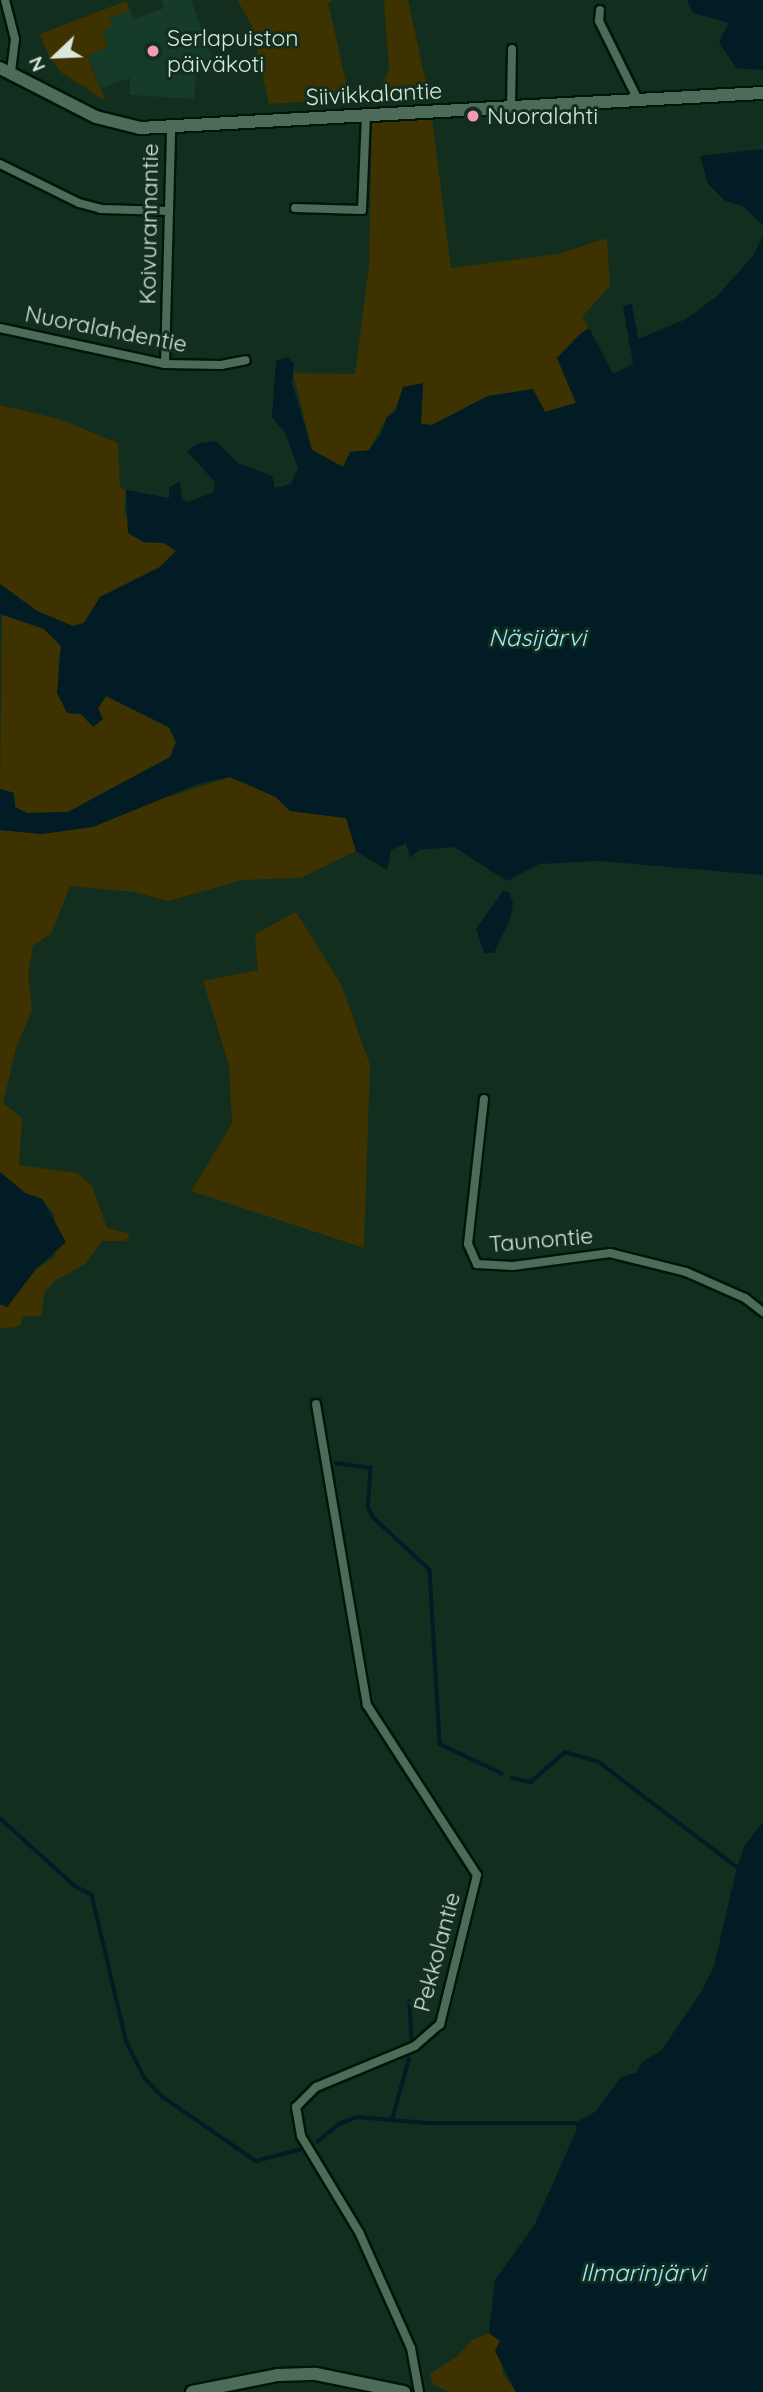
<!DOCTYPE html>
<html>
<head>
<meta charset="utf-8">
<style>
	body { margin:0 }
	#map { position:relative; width:763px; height:2392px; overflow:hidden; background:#112e1e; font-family:Quicksand,sans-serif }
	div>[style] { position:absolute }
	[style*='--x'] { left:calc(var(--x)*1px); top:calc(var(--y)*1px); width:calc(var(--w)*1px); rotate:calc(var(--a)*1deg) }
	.built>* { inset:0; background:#163b28 }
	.green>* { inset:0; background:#3d3200 }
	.water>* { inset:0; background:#011c24 }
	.stream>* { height:3.5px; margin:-1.75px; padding:0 1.75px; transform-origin:1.75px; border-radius:1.75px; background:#011c24 }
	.roads { filter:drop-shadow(2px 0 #001608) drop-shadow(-2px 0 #001608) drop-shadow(0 2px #001608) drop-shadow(0 -2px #001608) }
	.street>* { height:8px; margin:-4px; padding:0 4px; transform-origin:4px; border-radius:4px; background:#4d6b59 }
	.secondary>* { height:12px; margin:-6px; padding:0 6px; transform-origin:6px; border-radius:6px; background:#4d6b59 }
	.dots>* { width:19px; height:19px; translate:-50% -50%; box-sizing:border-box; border:4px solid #112e1e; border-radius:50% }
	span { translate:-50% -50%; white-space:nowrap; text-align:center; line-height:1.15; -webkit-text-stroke:6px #112e1e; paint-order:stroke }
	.poi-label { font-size:23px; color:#d7e7dc }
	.left { translate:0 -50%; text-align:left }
	.street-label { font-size:23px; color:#d7e7dc }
	.water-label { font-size:24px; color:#a3e8fd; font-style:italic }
	.north { position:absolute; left:21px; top:21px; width:70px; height:70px; -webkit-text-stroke:5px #112e1e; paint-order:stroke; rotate:247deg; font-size:19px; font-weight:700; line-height:28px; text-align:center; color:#d7e7dc }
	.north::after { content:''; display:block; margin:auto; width:24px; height:32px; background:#d7e7dc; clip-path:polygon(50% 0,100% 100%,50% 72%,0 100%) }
</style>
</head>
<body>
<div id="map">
	<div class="built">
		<i style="clip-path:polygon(161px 0,191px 0,217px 70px,196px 75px,194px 99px,130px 95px,130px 78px,101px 88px,87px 55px,108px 46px,102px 31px,109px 18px,130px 10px,134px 19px,164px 8px)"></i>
	</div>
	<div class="green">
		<i style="clip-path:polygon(237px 0,333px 0,328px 3px,350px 99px,269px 104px,251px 24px)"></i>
		<i style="clip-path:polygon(384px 0,408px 0,429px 96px,363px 100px,361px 94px,380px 88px,389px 70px)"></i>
		<i style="clip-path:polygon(126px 1px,130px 10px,109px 18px,112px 27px,102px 31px,108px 46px,87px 56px,106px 101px,62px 73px,49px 57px,40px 34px)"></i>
		<i style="clip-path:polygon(432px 118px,451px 268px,558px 254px,607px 238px,610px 286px,582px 317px,589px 328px,579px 335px,576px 403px,545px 412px,533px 389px,488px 396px,432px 425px,421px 424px,423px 383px,387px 417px,369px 450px,343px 467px,312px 450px,293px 373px,355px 374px,369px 266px,372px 120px)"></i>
		<i style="clip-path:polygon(0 405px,59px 419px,118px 443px,120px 487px,126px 490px,124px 513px,143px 542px,164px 543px,176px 550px,160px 567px,100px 597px,84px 623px,73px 626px,37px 611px,0 584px)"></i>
		<i style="clip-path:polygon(2px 612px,44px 629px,61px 646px,58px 666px,98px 708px,106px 696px,169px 728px,176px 742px,170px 757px,68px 812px,27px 813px,15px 807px,14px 793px,0 789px)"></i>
		<i style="clip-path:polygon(230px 777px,276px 797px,290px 811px,346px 818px,356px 851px,301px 878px,243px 880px,168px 901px,134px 892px,70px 886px,51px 934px,33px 946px,28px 974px,32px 1010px,16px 1048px,3px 1103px,22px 1118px,19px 1165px,77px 1173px,92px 1186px,107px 1228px,130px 1234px,126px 1241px,102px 1241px,85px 1264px,56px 1280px,45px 1291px,41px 1316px,24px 1316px,20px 1326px,0 1329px,0 1304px,7px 1307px,36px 1269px,55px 1257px,55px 1215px,42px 1199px,25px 1193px,0 1172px,0 830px,42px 834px,67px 829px)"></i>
		<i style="clip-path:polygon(296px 912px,341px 984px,370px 1065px,364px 1248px,191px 1191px,232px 1124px,229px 1065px,203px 981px,258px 970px,255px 934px)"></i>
		<i style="clip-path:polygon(489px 2333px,500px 2341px,503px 2374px,516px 2392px,449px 2392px,433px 2384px,430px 2374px,456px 2357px,472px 2340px)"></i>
	</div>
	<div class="water">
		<i style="clip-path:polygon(687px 0,763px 0,763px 70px,736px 68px,719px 42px,729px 23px,693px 13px)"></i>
		<i style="clip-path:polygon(763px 149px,763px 226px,743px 206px,725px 201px,708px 184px,700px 156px)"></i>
		<i style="clip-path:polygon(763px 235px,763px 875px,599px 861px,539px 864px,507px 881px,454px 847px,419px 850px,410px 858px,406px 843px,391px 850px,387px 870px,356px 851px,346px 818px,290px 811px,276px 797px,230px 777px,198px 784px,93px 827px,42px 834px,0 830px,0 789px,14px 793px,15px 807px,27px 813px,68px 812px,170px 757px,176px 742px,169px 727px,106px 696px,98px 708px,103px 719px,93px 727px,81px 714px,67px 713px,57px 693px,61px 646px,44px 629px,0 614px,0 584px,37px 611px,73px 626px,84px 623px,100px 597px,160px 567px,176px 551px,164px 543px,143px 542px,128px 533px,126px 490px,169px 498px,169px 487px,180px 482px,182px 499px,188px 502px,214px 492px,215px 482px,187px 451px,199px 443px,216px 441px,238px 463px,272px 476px,275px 488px,291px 484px,298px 468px,285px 433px,272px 417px,276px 361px,287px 357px,294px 363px,292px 383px,312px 450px,343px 467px,350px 452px,369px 450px,380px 436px,387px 417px,395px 412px,403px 387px,423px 383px,421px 424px,432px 425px,488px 396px,533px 389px,545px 412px,576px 403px,557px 358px,579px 335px,589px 328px,613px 374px,633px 364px,623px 306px,632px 304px,638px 339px,686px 319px,717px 296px,753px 256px)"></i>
		<i style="clip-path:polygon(503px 891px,509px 892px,513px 903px,510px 919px,494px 953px,484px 953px,476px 929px)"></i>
		<i style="clip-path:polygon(0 1172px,25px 1193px,42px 1199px,66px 1242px,36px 1269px,7px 1307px,0 1304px)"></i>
		<i style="clip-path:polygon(763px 1822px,763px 2392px,516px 2392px,495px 2351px,500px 2341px,489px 2333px,495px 2280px,534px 2226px,577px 2129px,575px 2123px,595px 2112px,621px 2077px,636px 2073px,642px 2062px,661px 2051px,703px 1989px,714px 1966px,737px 1867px,745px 1845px)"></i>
	</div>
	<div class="stream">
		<i style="--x:336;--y:1463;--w:35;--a:8"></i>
		<i style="--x:371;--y:1468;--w:39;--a:94"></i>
		<i style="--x:368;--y:1507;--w:11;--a:63"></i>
		<i style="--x:373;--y:1517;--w:78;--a:42.9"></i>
		<i style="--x:430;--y:1570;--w:174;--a:86.7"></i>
		<i style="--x:440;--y:1744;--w:68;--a:25.4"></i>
		<i style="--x:512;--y:1778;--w:19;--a:12"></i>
		<i style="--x:531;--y:1782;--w:45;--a:-41.4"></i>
		<i style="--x:565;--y:1752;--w:35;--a:16"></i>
		<i style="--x:599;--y:1762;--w:173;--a:37.3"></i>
		<i style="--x:0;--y:1818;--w:101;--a:42.2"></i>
		<i style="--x:75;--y:1886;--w:19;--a:28"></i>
		<i style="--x:92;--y:1895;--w:152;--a:76.7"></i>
		<i style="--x:127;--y:2043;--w:39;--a:63"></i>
		<i style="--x:145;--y:2078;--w:26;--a:47"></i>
		<i style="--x:163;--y:2097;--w:113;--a:34.5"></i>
		<i style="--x:256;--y:2161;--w:48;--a:-14.6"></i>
		<i style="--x:410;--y:2001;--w:40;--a:87.1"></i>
		<i style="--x:392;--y:2120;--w:63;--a:-74.4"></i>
		<i style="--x:317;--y:2142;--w:28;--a:-39"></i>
		<i style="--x:339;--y:2124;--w:19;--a:-21"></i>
		<i style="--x:357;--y:2117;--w:69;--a:5"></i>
		<i style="--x:426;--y:2123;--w:149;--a:0"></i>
	</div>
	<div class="roads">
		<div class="street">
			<i style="--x:5;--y:0;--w:40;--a:75.6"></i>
			<i style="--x:15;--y:39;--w:32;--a:97"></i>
			<i style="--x:600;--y:10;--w:11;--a:95"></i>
			<i style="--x:599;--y:21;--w:88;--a:63.7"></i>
			<i style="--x:511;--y:107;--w:58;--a:-89"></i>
			<i style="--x:0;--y:164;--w:88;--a:26.3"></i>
			<i style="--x:79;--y:203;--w:23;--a:15"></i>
			<i style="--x:101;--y:209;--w:68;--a:1.7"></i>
			<i style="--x:295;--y:208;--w:67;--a:1.7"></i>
			<i style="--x:362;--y:210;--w:95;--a:-87.6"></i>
			<i style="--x:0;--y:328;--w:169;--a:12.3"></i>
			<i style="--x:165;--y:364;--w:56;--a:1"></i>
			<i style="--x:221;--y:365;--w:25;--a:-11"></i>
			<i style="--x:165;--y:364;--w:236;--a:-88.5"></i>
			<i style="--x:484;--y:1099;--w:146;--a:96.3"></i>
			<i style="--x:468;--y:1244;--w:22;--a:66"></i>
			<i style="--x:477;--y:1264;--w:36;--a:3"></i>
			<i style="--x:513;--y:1266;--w:98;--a:-7.6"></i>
			<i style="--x:610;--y:1253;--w:78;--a:14"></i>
			<i style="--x:686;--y:1272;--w:64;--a:23.8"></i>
			<i style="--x:745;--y:1298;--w:23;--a:38"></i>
			<i style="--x:316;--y:1404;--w:305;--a:80.4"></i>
			<i style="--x:367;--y:1705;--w:202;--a:57.1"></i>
			<i style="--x:477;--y:1875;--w:154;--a:103.9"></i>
			<i style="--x:440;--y:2024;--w:33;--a:139"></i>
			<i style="--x:415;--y:2046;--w:107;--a:157.5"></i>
			<i style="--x:316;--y:2087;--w:28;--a:135"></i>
			<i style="--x:296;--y:2107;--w:29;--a:80"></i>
			<i style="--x:301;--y:2136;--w:112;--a:58.9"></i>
			<i style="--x:359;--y:2232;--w:127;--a:65.9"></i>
			<i style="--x:411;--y:2348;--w:45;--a:79.7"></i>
		</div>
		<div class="secondary">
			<i style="--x:0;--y:68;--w:108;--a:27"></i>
			<i style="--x:96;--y:117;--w:45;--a:14"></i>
			<i style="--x:140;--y:128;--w:624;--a:-3.22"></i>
			<i style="--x:192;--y:2392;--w:88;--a:-11.2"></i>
			<i style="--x:278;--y:2375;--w:38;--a:-2"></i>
			<i style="--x:316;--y:2374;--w:90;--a:11.6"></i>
		</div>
	</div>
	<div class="dots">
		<i style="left:153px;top:51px;background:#f29ab0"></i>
		<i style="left:473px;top:116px;background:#f29ab0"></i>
	</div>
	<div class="poi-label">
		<span class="left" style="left:167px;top:51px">Serlapuiston<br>päiväkoti</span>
		<span class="left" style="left:487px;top:116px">Nuoralahti</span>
	</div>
	<div class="street-label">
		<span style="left:374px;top:94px;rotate:-3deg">Siivikkalantie</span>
		<span style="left:149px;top:224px;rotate:-89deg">Koivurannantie</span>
		<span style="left:106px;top:329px;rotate:11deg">Nuoralahdentie</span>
		<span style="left:541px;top:1240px;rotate:-5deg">Taunontie</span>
		<span style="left:437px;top:1952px;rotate:-75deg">Pekkolantie</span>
	</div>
	<div class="water-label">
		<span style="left:537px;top:638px">Näsijärvi</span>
		<span style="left:643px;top:2273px">Ilmarinjärvi</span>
	</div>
	<div class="north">N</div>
</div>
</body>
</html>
